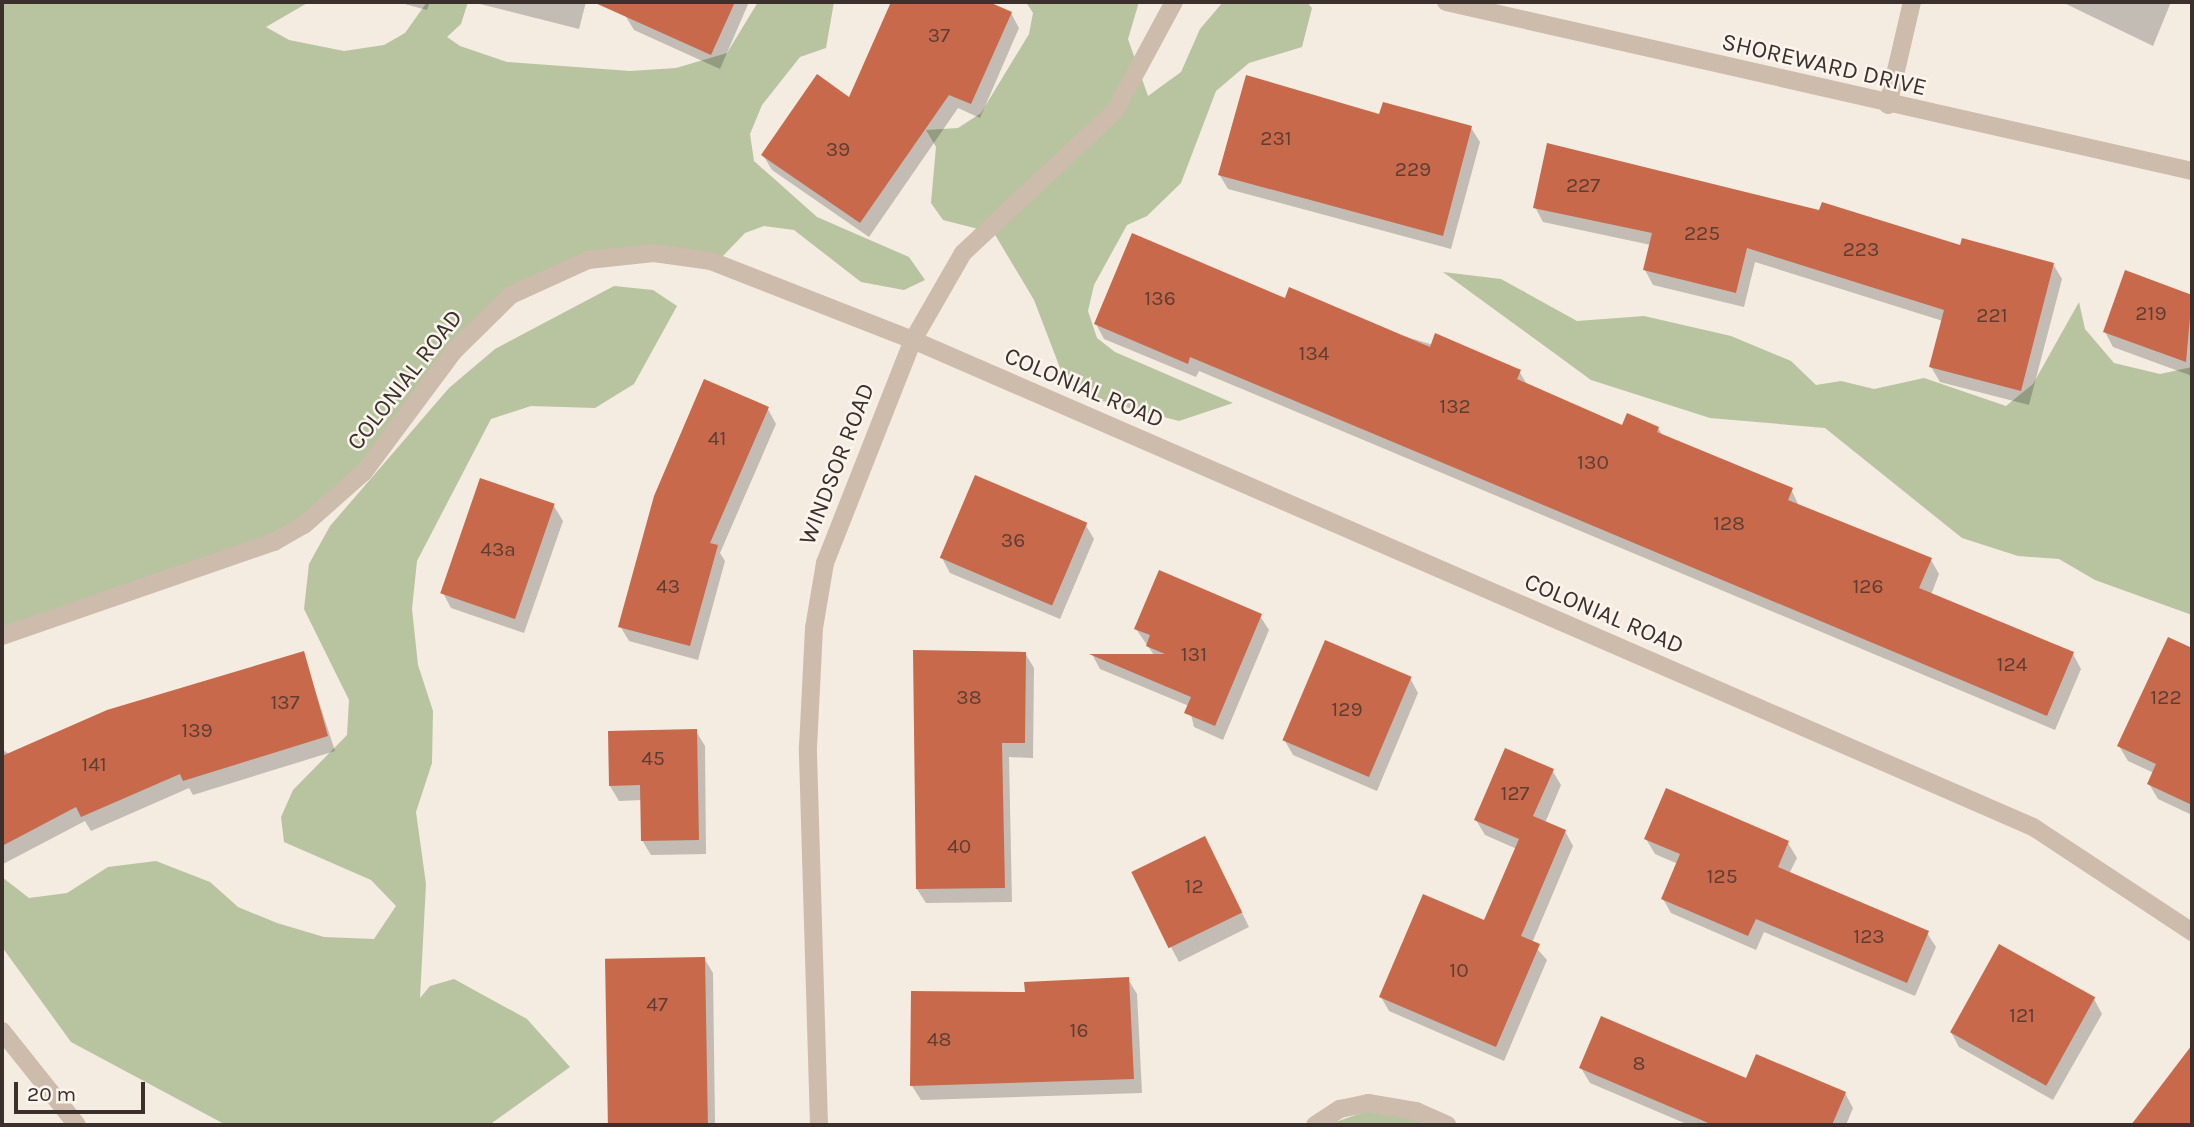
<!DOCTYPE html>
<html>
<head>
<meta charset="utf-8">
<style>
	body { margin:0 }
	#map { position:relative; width:2194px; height:1127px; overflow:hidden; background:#f4ebe1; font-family:Karla,sans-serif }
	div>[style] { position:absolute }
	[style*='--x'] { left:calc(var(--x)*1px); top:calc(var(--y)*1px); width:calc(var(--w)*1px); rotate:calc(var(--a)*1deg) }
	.green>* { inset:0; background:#b8c4a0 }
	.shadow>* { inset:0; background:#0003 }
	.building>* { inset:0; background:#c8694b; transform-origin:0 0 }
	.service>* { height:18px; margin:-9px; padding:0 9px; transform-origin:9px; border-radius:9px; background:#cdbbac }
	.minor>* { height:18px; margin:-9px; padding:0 9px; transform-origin:9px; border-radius:9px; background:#cdbbac }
	.tertiary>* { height:18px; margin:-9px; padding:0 9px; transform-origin:9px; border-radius:9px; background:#cdbbac }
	span { translate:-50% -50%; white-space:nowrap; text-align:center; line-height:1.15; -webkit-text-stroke:5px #fbf5ee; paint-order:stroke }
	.number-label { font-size:21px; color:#5e3e33 }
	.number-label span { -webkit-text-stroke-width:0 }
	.street-label { font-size:24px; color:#3b302b }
	.frame { position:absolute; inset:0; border:4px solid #3b302b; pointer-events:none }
	.scale { position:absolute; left:14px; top:1082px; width:131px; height:32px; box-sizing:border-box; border:4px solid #3b302b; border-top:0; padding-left:9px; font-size:21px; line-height:24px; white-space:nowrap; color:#3b302b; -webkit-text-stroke:5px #fbf5ee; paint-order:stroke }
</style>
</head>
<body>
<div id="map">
	<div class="green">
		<i style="clip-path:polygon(2px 2px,309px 2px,266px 27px,289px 40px,344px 51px,384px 45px,405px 33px,427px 2px,468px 2px,461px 24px,447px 37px,460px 46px,507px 62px,630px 71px,676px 68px,727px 53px,758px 2px,834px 2px,826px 48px,800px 57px,762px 105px,750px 134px,754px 161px,817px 217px,909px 257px,925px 280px,904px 290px,861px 282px,794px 230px,764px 226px,745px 233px,721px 258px,588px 260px,511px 295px,391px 438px,304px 525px,2px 636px)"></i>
		<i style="clip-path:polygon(1026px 2px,1139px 2px,1128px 39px,1148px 96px,1181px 72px,1200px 29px,1223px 2px,1307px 2px,1312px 8px,1302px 47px,1249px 63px,1216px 91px,1181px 183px,1147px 216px,1127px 225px,1094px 285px,1088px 311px,1097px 338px,1115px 352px,1233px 403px,1179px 421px,1091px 398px,1065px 381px,1034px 300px,994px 233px,943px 220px,931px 203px,936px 147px,926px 130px,958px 128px,981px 113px,1029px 34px,1033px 13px)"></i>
		<i style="clip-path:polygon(1443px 272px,1501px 279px,1577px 321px,1644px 316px,1731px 336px,1791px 361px,1816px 385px,1841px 381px,1874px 389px,1924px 378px,2006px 406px,2033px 384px,2079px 302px,2085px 329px,2114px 363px,2160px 374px,2192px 367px,2192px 615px,2095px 580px,2059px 559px,2018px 556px,1962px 538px,1825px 428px,1710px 418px,1591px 380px)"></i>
		<i style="clip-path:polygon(614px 286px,653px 290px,677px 306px,634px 384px,595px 408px,531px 406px,491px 419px,417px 561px,412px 609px,418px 665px,433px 711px,432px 763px,416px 812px,426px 884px,420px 998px,430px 986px,454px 979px,527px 1019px,570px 1067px,489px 1125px,226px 1125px,71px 1042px,2px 947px,2px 877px,29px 898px,67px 893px,108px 867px,156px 861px,210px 882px,238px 907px,277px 923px,324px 937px,374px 939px,396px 906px,371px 880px,284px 842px,281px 817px,293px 790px,347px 735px,349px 700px,304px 609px,309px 564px,330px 526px,449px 388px,495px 349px)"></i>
		<i style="clip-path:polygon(1367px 1111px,1395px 1111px,1430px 1125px,1327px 1125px)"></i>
	</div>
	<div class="shadow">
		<i style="clip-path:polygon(397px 2px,430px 2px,427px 10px)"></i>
		<i style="clip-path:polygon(472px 2px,586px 2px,579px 29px)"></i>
		<i style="clip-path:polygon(631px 2px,749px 2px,720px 69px,634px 30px,625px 15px)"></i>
		<i style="clip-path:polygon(893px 2px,984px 2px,1011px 13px,1019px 28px,980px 118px,958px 108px,869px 237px,772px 170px,763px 155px,850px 99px)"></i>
		<i style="clip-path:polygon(2062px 2px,2171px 2px,2153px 46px)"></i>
		<i style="clip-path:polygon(1381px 116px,1471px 128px,1480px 142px,1451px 249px,1228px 189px,1219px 174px)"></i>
		<i style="clip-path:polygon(1535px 207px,1962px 247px,2053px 264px,2062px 279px,2029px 405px,1940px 382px,1931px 367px,1943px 321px,1755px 262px,1744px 307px,1653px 285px,1645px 270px,1651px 245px,1543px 222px)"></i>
		<i style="clip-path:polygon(2126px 272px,2192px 296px,2192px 376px,2113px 347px,2105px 332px)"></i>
		<i style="clip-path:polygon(1285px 300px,1519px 371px,1528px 386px,1623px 428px,1658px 428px,1663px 436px,1791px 489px,1799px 506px,1931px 560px,1939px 574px,1931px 595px,2073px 654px,2081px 669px,2055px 730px,1199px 371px,1196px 377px,1104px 339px,1096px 324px)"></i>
		<i style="clip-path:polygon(768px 409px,776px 424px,720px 553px,725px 561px,698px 660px,629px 641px,620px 626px)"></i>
		<i style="clip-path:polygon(554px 506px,563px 521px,524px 633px,451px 608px,443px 593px)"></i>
		<i style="clip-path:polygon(1085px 524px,1094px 539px,1060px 619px,950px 573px,942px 558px)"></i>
		<i style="clip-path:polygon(1260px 616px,1269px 630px,1223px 740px,1194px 727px,1189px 706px,1100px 669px,1093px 656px,1154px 655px,1136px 629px)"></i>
		<i style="clip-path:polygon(2169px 639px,2192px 650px,2192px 815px,2158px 799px,2149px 784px,2154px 773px,2128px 761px,2119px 746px)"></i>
		<i style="clip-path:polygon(303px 653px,335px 751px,193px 795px,189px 788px,91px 831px,85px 821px,3px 864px,2px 749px,9px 754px)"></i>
		<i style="clip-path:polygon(1025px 653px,1034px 668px,1033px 758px,1009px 757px,1012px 902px,926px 903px,917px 889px)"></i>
		<i style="clip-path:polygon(1410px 678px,1418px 693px,1377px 791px,1293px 755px,1285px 741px)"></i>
		<i style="clip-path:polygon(696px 731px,705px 746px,706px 854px,651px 855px,642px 840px,642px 800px,619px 801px,610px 786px)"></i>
		<i style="clip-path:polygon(1552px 770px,1561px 785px,1545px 823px,1565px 831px,1573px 846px,1532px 943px,1547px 960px,1504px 1061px,1389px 1011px,1381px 997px,1485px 923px,1517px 849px,1485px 835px,1476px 820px)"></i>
		<i style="clip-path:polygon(1205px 838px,1249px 927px,1179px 962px,1171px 947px)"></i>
		<i style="clip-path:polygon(1646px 839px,1788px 843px,1797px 858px,1789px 874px,1927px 933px,1936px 947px,1915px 996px,1764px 932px,1756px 950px,1671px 913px,1663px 899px,1678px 864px,1655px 854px)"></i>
		<i style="clip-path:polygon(704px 958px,713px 973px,715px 1125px,611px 1125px,607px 962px)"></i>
		<i style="clip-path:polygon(1128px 979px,1137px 994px,1142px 1093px,921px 1100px,912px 1086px)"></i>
		<i style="clip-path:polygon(2094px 999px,2102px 1014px,2053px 1100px,1959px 1047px,1951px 1032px)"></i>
		<i style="clip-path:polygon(1581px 1068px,1845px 1093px,1853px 1108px,1846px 1125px,1689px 1125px,1590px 1083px)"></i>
	</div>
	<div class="building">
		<i style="clip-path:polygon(593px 2px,735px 2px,711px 55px)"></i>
		<i style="clip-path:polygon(891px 2px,989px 2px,1012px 12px,971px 104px,949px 95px,860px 223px,761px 155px,817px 74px,849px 97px)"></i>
		<i style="clip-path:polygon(1246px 75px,1379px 114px,1383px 102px,1472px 126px,1443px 236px,1218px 175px)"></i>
		<i style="clip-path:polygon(1547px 143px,1819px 210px,1822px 202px,1960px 245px,1962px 238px,2054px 263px,2021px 391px,1929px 367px,1944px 310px,1747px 248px,1736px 293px,1643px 270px,1652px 233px,1533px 208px)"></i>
		<i style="clip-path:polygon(1132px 233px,1285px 298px,1289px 287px,1430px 347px,1435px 333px,1521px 370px,1517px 379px,1622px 425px,1627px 413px,1659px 427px,1657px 432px,1793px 488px,1788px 500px,1932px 558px,1919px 588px,2074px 652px,2047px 716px,1190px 357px,1188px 364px,1094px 324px)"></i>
		<i style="clip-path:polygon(2125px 270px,2192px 295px,2186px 362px,2103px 332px)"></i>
		<i style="clip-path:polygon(704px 379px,769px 407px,710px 543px,718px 545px,690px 646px,618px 627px,654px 496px)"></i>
		<i style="left:975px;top:475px;width:122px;height:90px;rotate:23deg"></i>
		<i style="left:480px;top:478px;width:79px;height:122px;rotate:19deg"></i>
		<i style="clip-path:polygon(1159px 570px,1262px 614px,1215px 726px,1184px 713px,1191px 697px,1089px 654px,1165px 654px,1146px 646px,1150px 635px,1134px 629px)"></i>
		<i style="clip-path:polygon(2168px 637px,2192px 648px,2192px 805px,2147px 784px,2156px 764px,2117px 746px)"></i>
		<i style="left:1325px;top:640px;width:94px;height:109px;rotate:23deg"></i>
		<i style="clip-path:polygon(913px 650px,1026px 652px,1025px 743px,1002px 743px,1005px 888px,916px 889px)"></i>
		<i style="clip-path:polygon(304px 651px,328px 736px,183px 781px,180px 774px,81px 817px,76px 807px,2px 846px,2px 756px,107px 710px)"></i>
		<i style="clip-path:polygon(697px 729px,699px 840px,641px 841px,640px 785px,609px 786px,608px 731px)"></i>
		<i style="clip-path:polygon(1505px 748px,1554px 769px,1533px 816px,1566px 830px,1521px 936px,1540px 944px,1496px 1047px,1379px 997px,1423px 894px,1484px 920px,1519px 839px,1474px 820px)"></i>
		<i style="clip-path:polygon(1666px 788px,1789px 841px,1778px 867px,1929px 931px,1907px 983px,1756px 919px,1748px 936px,1661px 899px,1680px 854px,1644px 839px)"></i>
		<i style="left:1205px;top:836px;width:85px;height:82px;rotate:64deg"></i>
		<i style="left:1999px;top:944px;width:110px;height:101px;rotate:29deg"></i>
		<i style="left:705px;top:957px;width:168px;height:100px;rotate:89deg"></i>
		<i style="clip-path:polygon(1129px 977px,1134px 1079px,910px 1086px,911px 991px,1025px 992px,1024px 982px)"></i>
		<i style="clip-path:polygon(1601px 1016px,1746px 1078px,1756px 1054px,1846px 1092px,1832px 1125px,1713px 1125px,1579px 1068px)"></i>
		<i style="clip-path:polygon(2192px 1045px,2192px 1125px,2131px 1125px)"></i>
	</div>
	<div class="service">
		<i style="--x:2;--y:1031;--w:120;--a:51.4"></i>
	</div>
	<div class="minor">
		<i style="--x:1446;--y:2;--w:765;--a:12.76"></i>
		<i style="--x:1888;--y:105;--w:106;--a:-76.9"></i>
		<i style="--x:819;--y:1125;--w:378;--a:-91.7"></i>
		<i style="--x:808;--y:747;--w:119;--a:-87.1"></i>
		<i style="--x:814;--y:628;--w:66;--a:-80.4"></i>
		<i style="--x:825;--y:563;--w:240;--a:-68.5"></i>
		<i style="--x:913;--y:340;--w:100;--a:-60.1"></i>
		<i style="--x:963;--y:253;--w:208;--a:-43.1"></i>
		<i style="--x:1115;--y:111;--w:124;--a:-61.6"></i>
		<i style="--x:1315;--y:1125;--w:30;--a:-33"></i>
		<i style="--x:1340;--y:1109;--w:29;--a:-12"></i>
		<i style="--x:1368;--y:1103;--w:49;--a:9.5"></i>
		<i style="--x:1416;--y:1111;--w:34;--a:24"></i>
	</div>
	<div class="tertiary">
		<i style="--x:2;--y:636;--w:288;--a:-19.1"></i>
		<i style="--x:274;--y:542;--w:34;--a:-30"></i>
		<i style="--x:304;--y:525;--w:80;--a:-41.5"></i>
		<i style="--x:364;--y:472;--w:151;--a:-53.4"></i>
		<i style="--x:454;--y:351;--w:80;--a:-44.5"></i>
		<i style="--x:511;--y:295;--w:85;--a:-24.4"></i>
		<i style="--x:588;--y:260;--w:66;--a:-6.1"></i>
		<i style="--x:654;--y:253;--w:58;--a:8"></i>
		<i style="--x:711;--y:261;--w:217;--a:21.4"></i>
		<i style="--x:913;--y:340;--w:1221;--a:23.5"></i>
		<i style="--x:2033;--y:827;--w:191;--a:33.4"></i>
	</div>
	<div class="number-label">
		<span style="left:939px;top:35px">37</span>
		<span style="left:1276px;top:138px">231</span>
		<span style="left:838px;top:149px">39</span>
		<span style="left:1413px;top:169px">229</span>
		<span style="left:1583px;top:185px">227</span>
		<span style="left:1702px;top:233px">225</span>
		<span style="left:1861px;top:249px">223</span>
		<span style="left:1160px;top:298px">136</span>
		<span style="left:2151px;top:313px">219</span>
		<span style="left:1992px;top:315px">221</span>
		<span style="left:1314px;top:353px">134</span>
		<span style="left:1455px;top:406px">132</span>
		<span style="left:717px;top:438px">41</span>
		<span style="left:1593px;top:462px">130</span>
		<span style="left:1729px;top:523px">128</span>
		<span style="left:1013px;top:540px">36</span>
		<span style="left:498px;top:549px">43a</span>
		<span style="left:668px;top:586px">43</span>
		<span style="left:1868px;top:586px">126</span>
		<span style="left:1194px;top:654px">131</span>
		<span style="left:2012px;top:664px">124</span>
		<span style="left:969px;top:697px">38</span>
		<span style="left:2166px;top:697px">122</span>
		<span style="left:285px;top:702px">137</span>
		<span style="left:1347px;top:709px">129</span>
		<span style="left:197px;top:730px">139</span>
		<span style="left:653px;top:758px">45</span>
		<span style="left:94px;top:764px">141</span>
		<span style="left:1515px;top:793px">127</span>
		<span style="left:959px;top:846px">40</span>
		<span style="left:1722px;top:876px">125</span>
		<span style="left:1194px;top:886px">12</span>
		<span style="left:1869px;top:936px">123</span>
		<span style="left:1459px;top:970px">10</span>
		<span style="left:657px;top:1004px">47</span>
		<span style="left:2022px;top:1015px">121</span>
		<span style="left:1079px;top:1030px">16</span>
		<span style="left:939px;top:1039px">48</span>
		<span style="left:1639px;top:1063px">8</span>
	</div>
	<div class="street-label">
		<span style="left:1824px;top:65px;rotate:13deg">SHOREWARD DRIVE</span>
		<span style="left:405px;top:380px;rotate:-52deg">COLONIAL ROAD</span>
		<span style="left:1084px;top:388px;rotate:23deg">COLONIAL ROAD</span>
		<span style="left:837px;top:464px;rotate:-69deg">WINDSOR ROAD</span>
		<span style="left:1604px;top:614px;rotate:23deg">COLONIAL ROAD</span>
	</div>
	<div class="frame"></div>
	<div class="scale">20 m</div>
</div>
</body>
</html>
